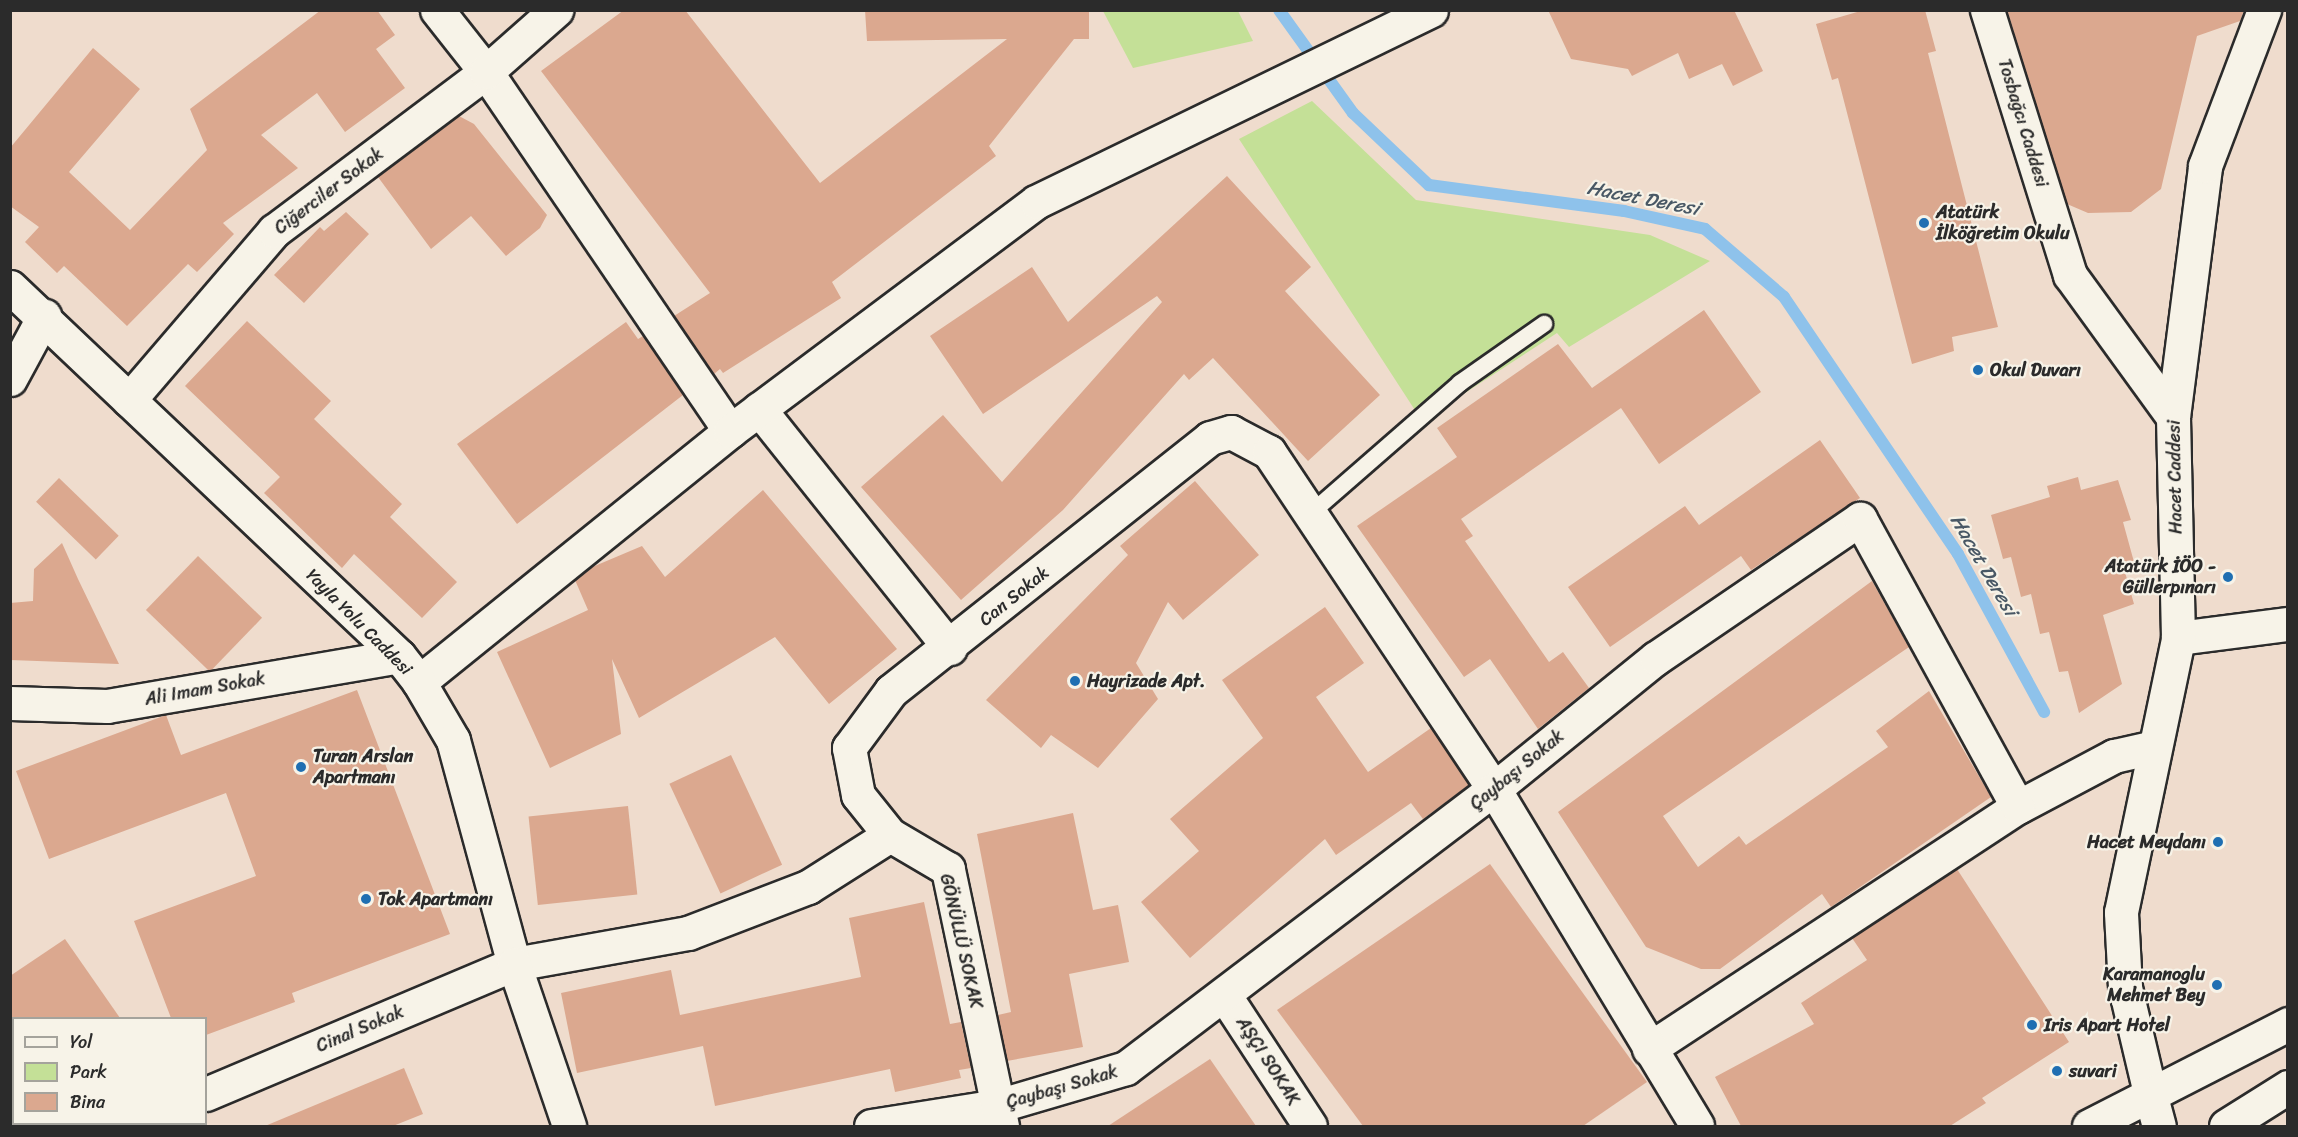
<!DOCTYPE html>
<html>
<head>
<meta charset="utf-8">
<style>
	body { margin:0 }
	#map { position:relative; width:2298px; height:1137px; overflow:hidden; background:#efdccd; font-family:Sriracha,sans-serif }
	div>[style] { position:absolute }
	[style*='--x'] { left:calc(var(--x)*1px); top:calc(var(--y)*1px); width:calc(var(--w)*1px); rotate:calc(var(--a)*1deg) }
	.green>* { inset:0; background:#c4e097 }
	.stream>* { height:12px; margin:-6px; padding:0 6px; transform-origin:6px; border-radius:6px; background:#8ec2eb }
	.building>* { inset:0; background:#dba88f; transform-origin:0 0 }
	.roads { filter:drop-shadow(2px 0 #2b2b2b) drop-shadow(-2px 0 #2b2b2b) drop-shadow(0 2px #2b2b2b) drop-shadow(0 -2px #2b2b2b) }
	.lane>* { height:16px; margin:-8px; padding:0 8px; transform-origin:8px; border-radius:8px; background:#f7f3e8 }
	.street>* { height:33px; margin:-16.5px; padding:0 16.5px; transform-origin:16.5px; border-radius:16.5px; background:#f7f3e8 }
	.secondary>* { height:33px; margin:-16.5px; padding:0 16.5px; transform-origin:16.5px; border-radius:16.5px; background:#f7f3e8 }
	.dots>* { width:16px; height:16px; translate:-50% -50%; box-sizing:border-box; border:3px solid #f7f3e8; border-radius:50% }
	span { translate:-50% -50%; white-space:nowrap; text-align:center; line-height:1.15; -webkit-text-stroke:4.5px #f7f3e8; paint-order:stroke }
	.street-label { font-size:18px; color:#2b2b2b }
	.poi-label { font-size:18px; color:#2b2b2b; font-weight:700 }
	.left { translate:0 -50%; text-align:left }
	.right { translate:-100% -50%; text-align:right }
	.water-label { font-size:20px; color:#495865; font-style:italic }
	.frame { position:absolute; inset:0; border:12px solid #2b2b2b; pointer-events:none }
	.legend { position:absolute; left:12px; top:1017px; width:195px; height:108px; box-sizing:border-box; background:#f7f3e8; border:2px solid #a5a39c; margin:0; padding:8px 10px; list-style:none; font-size:18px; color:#2b2b2b }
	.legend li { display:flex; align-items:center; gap:12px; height:30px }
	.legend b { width:30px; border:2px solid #a5a39c }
</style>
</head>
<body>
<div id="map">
	<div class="green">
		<i style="clip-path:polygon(1103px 11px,1238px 11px,1253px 41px,1133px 68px)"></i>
		<i style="clip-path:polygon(1312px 101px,1416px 200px,1650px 235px,1710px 261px,1569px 347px,1557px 333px,1422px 421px,1239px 139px)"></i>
	</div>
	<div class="stream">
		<i style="--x:1279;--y:10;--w:127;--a:54.3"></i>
		<i style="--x:1353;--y:113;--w:105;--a:43.5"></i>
		<i style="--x:1429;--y:185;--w:197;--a:7.6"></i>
		<i style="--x:1624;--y:211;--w:83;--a:12.5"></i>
		<i style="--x:1705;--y:229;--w:104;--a:40.7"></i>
		<i style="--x:1784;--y:297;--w:310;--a:55.9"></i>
		<i style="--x:1958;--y:554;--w:180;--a:61.4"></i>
	</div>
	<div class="building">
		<i style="clip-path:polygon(321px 10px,377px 10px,395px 35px,376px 49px,405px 88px,345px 132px,317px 93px,261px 135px,298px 168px,223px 223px,234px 234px,197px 272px,188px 264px,127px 326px,64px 266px,57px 273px,25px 242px,39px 227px,10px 206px,10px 148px,93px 48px,140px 89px,69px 172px,130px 230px,207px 150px,190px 109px)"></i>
		<i style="clip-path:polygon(624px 10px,685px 10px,820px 183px,1007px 39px,867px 41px,865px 10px,1089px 10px,1089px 39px,1074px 39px,989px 146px,996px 156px,832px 282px,841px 298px,723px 373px,720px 369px,714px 374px,674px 316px,710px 293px,541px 71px)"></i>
		<i style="clip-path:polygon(1548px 10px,1734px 10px,1763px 71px,1733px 86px,1722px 64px,1689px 79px,1678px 53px,1632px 76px,1628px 69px,1571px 59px)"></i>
		<i style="clip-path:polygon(1864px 10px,1925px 10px,1936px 51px,1928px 53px,1998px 327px,1952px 337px,1954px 351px,1912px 364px,1838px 78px,1832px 80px,1816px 24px)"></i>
		<i style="clip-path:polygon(2007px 10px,2244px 10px,2240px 21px,2197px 36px,2161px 189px,2131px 212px,2088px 213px,2067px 204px)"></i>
		<i style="clip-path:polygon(459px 116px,474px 124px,547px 215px,540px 228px,506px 256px,471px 216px,431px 249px,378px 177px)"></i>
		<i style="clip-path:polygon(1227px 176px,1311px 267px,1285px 291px,1380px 395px,1308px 461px,1213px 358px,1189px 380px,1184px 374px,1063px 510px,961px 600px,861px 487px,943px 415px,1002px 482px,1162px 302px,1157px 296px,983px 414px,930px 336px,1032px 267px,1068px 322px)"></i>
		<i style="clip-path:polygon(346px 212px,369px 234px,304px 303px,274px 275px,320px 227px,324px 231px)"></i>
		<i style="clip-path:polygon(1704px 310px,1761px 392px,1659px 464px,1621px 408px,1461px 519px,1473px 536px,1465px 541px,1549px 662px,1563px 652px,1589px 688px,1538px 729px,1490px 659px,1464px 677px,1357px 526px,1457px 457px,1437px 428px,1558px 344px,1592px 388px)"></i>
		<i style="clip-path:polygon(247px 321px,331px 401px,314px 419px,402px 504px,390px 517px,457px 582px,422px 618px,354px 554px,342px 568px,264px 493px,280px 477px,185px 386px)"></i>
		<i style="clip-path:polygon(626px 322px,638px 339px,643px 336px,683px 395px,517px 524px,457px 444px)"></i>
		<i style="clip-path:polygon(1820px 440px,1860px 498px,1751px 570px,1741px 556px,1610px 647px,1568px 587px,1685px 506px,1699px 525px)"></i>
		<i style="clip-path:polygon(2078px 477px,2081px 490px,2118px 480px,2131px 520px,2123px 522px,2134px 562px,2123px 565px,2134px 604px,2103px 615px,2122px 684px,2079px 713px,2068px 671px,2059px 672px,2049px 632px,2040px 634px,2031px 594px,2021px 597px,2011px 557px,2003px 559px,1991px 515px,2050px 497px,2047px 486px)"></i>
		<i style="left:59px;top:478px;width:83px;height:33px;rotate:44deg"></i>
		<i style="clip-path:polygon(1195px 481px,1259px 555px,1183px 620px,1168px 602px,1136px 663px,1158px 699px,1098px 768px,1051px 735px,1041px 748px,986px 700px,1128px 555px,1120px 546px)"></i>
		<i style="clip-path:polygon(763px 490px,897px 649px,829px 704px,775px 637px,639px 718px,612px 659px,621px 734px,550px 768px,497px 652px,588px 610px,575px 580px,590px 568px,642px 546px,665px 577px)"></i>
		<i style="clip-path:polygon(62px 543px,78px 579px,119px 664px,10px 660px,10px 603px,33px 601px,34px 569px)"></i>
		<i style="left:198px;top:556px;width:89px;height:75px;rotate:44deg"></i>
		<i style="clip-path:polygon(1872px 581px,1909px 647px,1663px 816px,1698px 867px,1739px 836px,1746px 845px,1888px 747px,1876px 731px,1929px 691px,1991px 797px,1831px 907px,1822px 894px,1720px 969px,1701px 969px,1646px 947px,1558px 812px)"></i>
		<i style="clip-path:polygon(1325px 607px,1364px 663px,1316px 697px,1368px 772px,1431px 728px,1469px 785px,1423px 819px,1411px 803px,1336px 855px,1325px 839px,1190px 958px,1141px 902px,1199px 851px,1170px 819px,1263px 738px,1222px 680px)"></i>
		<i style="clip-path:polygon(357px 690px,450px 934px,292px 993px,295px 1002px,206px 1035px,206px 1018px,171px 1018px,134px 921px,256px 876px,226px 793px,49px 859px,16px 771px,166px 715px,181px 755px)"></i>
		<i style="left:731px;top:755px;width:121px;height:68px;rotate:65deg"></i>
		<i style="left:628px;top:806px;width:89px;height:100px;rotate:84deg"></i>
		<i style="clip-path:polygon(1073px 813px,1093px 910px,1118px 905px,1129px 962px,1069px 974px,1083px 1047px,1007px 1061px,998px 1015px,1011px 1012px,977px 834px)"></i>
		<i style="clip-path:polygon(1490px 864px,1647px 1082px,1583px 1126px,1363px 1126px,1277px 1010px)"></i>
		<i style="clip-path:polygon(1957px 869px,2069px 1042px,1982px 1098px,1986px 1103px,1950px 1126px,1741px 1126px,1715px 1077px,1814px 1024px,1801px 1003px,1867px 960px,1852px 938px)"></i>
		<i style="clip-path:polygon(924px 902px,950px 1024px,961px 1022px,971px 1068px,959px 1070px,961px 1078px,895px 1092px,890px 1069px,715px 1106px,703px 1046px,577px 1073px,561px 993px,671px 970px,680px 1015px,861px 977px,849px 918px)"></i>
		<i style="clip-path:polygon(65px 939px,120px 1018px,10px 1018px,10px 976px)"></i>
		<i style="clip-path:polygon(1210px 1059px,1256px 1126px,1108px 1126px)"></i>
		<i style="clip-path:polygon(404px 1068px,423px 1114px,393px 1126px,265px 1126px)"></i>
	</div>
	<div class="roads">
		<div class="lane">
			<i style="--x:1310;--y:514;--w:199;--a:-41.1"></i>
			<i style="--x:1460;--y:383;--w:103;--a:-35.1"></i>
		</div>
		<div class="street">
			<i style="--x:437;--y:10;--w:79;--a:51.7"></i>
			<i style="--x:486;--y:72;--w:434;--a:55.8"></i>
			<i style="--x:1987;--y:10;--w:278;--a:72.6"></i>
			<i style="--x:2070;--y:275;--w:175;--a:54"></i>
			<i style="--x:10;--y:379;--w:72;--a:-61.6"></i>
			<i style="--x:129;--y:400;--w:223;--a:-49.4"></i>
			<i style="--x:274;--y:231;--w:265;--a:-36.9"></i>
			<i style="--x:486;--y:72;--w:94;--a:-41.5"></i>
			<i style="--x:759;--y:409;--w:306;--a:51.4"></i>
			<i style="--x:2178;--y:638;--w:111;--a:-7.3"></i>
			<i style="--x:419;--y:682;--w:400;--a:-38.9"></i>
			<i style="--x:730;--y:431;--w:382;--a:-36.8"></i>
			<i style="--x:1036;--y:202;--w:439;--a:-25.9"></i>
			<i style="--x:10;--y:703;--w:97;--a:1.8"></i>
			<i style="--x:107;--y:706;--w:296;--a:-9.7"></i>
			<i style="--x:1225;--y:996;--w:155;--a:56.8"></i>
			<i style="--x:1649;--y:1049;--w:441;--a:-33.3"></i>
			<i style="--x:2018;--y:807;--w:109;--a:-28"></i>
			<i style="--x:2114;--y:756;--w:41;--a:-12.7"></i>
			<i style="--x:2150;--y:1093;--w:34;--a:75"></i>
			<i style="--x:206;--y:1094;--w:334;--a:-22.9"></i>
			<i style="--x:514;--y:964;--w:177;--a:-10.1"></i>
			<i style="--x:688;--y:933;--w:129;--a:-21"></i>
			<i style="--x:808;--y:887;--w:97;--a:-32.4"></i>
			<i style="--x:132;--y:1126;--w:6;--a:-18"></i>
			<i style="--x:871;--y:1126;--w:128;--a:-9"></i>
			<i style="--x:997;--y:1106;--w:134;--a:-16.4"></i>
			<i style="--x:1126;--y:1068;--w:462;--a:-37.2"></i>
			<i style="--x:1494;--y:789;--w:208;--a:-39"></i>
			<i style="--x:1656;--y:658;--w:247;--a:-34.3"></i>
			<i style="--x:1860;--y:519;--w:328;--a:61.3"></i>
			<i style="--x:1002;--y:1126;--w:263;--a:-101.9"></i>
			<i style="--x:948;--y:869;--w:67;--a:-149.6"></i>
			<i style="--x:890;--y:835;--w:51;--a:-128.7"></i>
			<i style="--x:858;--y:795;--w:48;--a:-100.8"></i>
			<i style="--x:849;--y:748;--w:71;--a:-53.6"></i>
			<i style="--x:891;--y:691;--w:407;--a:-38.4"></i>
			<i style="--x:1210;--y:438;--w:22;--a:-16"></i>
			<i style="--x:1231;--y:432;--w:43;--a:27.8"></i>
			<i style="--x:1269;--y:452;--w:405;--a:56.3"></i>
			<i style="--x:1494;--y:789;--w:393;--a:58.9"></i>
			<i style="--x:2226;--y:1126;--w:73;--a:-32.2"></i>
		</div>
		<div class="secondary">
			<i style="--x:10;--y:287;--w:536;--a:43.49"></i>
			<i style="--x:399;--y:656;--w:33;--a:52"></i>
			<i style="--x:419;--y:682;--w:67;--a:59.6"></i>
			<i style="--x:453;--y:740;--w:232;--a:74.8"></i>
			<i style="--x:514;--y:964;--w:171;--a:71.2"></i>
			<i style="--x:2150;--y:1093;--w:109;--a:-103.3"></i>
			<i style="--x:2125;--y:987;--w:75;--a:-93.1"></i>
			<i style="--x:2121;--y:912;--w:280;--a:-78.2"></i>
			<i style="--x:2178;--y:638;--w:221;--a:-91.3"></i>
			<i style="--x:2173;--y:417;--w:253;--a:-82.7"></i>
			<i style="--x:2205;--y:166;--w:167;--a:-69.3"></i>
			<i style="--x:2089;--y:1126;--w:224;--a:-27.1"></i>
		</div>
	</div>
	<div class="dots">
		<i style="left:1924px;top:223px;background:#1f6fb2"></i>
		<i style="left:1978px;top:370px;background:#1f6fb2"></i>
		<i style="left:2228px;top:577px;background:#1f6fb2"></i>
		<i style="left:1075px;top:681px;background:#1f6fb2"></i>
		<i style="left:301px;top:767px;background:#1f6fb2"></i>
		<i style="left:2218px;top:842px;background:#1f6fb2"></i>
		<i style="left:366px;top:899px;background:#1f6fb2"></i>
		<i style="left:2217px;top:985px;background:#1f6fb2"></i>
		<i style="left:2032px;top:1025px;background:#1f6fb2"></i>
		<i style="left:2057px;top:1071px;background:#1f6fb2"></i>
	</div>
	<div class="street-label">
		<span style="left:2023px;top:123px;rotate:73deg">Tosbağcı Caddesi</span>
		<span style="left:329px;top:191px;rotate:-37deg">Ciğerciler Sokak</span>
		<span style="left:2175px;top:477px;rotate:-91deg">Hacet Caddesi</span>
		<span style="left:1014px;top:596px;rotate:-39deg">Can Sokak</span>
		<span style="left:359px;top:622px;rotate:45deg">Yayla Yolu Caddesi</span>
		<span style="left:205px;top:689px;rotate:-10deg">Ali Imam Sokak</span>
		<span style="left:1517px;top:770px;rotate:-39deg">Çaybaşı Sokak</span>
		<span style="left:961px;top:941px;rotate:77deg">GÖNÜLLÜ SOKAK</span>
		<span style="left:360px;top:1029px;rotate:-23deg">Cinal Sokak</span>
		<span style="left:1268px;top:1061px;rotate:57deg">AŞÇI SOKAK</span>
		<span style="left:1062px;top:1087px;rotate:-16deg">Çaybaşı Sokak</span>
	</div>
	<div class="poi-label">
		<span class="left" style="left:1936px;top:223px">Atatürk<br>İlköğretim Okulu</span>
		<span class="left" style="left:1990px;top:370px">Okul Duvarı</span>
		<span class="right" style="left:2216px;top:577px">Atatürk İÖO -<br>Güllerpınarı</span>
		<span class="left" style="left:1087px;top:681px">Hayrizade Apt.</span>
		<span class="left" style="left:313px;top:767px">Turan Arslan<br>Apartmanı</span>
		<span class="right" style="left:2206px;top:842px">Hacet Meydanı</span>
		<span class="left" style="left:378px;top:899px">Tok Apartmanı</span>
		<span class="right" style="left:2205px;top:985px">Karamanoglu<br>Mehmet Bey</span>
		<span class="left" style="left:2044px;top:1025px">Iris Apart Hotel</span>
		<span class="left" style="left:2069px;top:1071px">suvari</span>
	</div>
	<div class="water-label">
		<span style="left:1643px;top:198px;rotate:11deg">Hacet Deresi</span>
		<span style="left:1984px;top:565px;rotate:60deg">Hacet Deresi</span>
	</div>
	<div class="frame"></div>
	<ul class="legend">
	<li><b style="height:8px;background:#f7f3e8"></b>Yol</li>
	<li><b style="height:16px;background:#c4e097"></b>Park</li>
	<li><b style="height:16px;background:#dba88f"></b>Bina</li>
	</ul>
</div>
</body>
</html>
